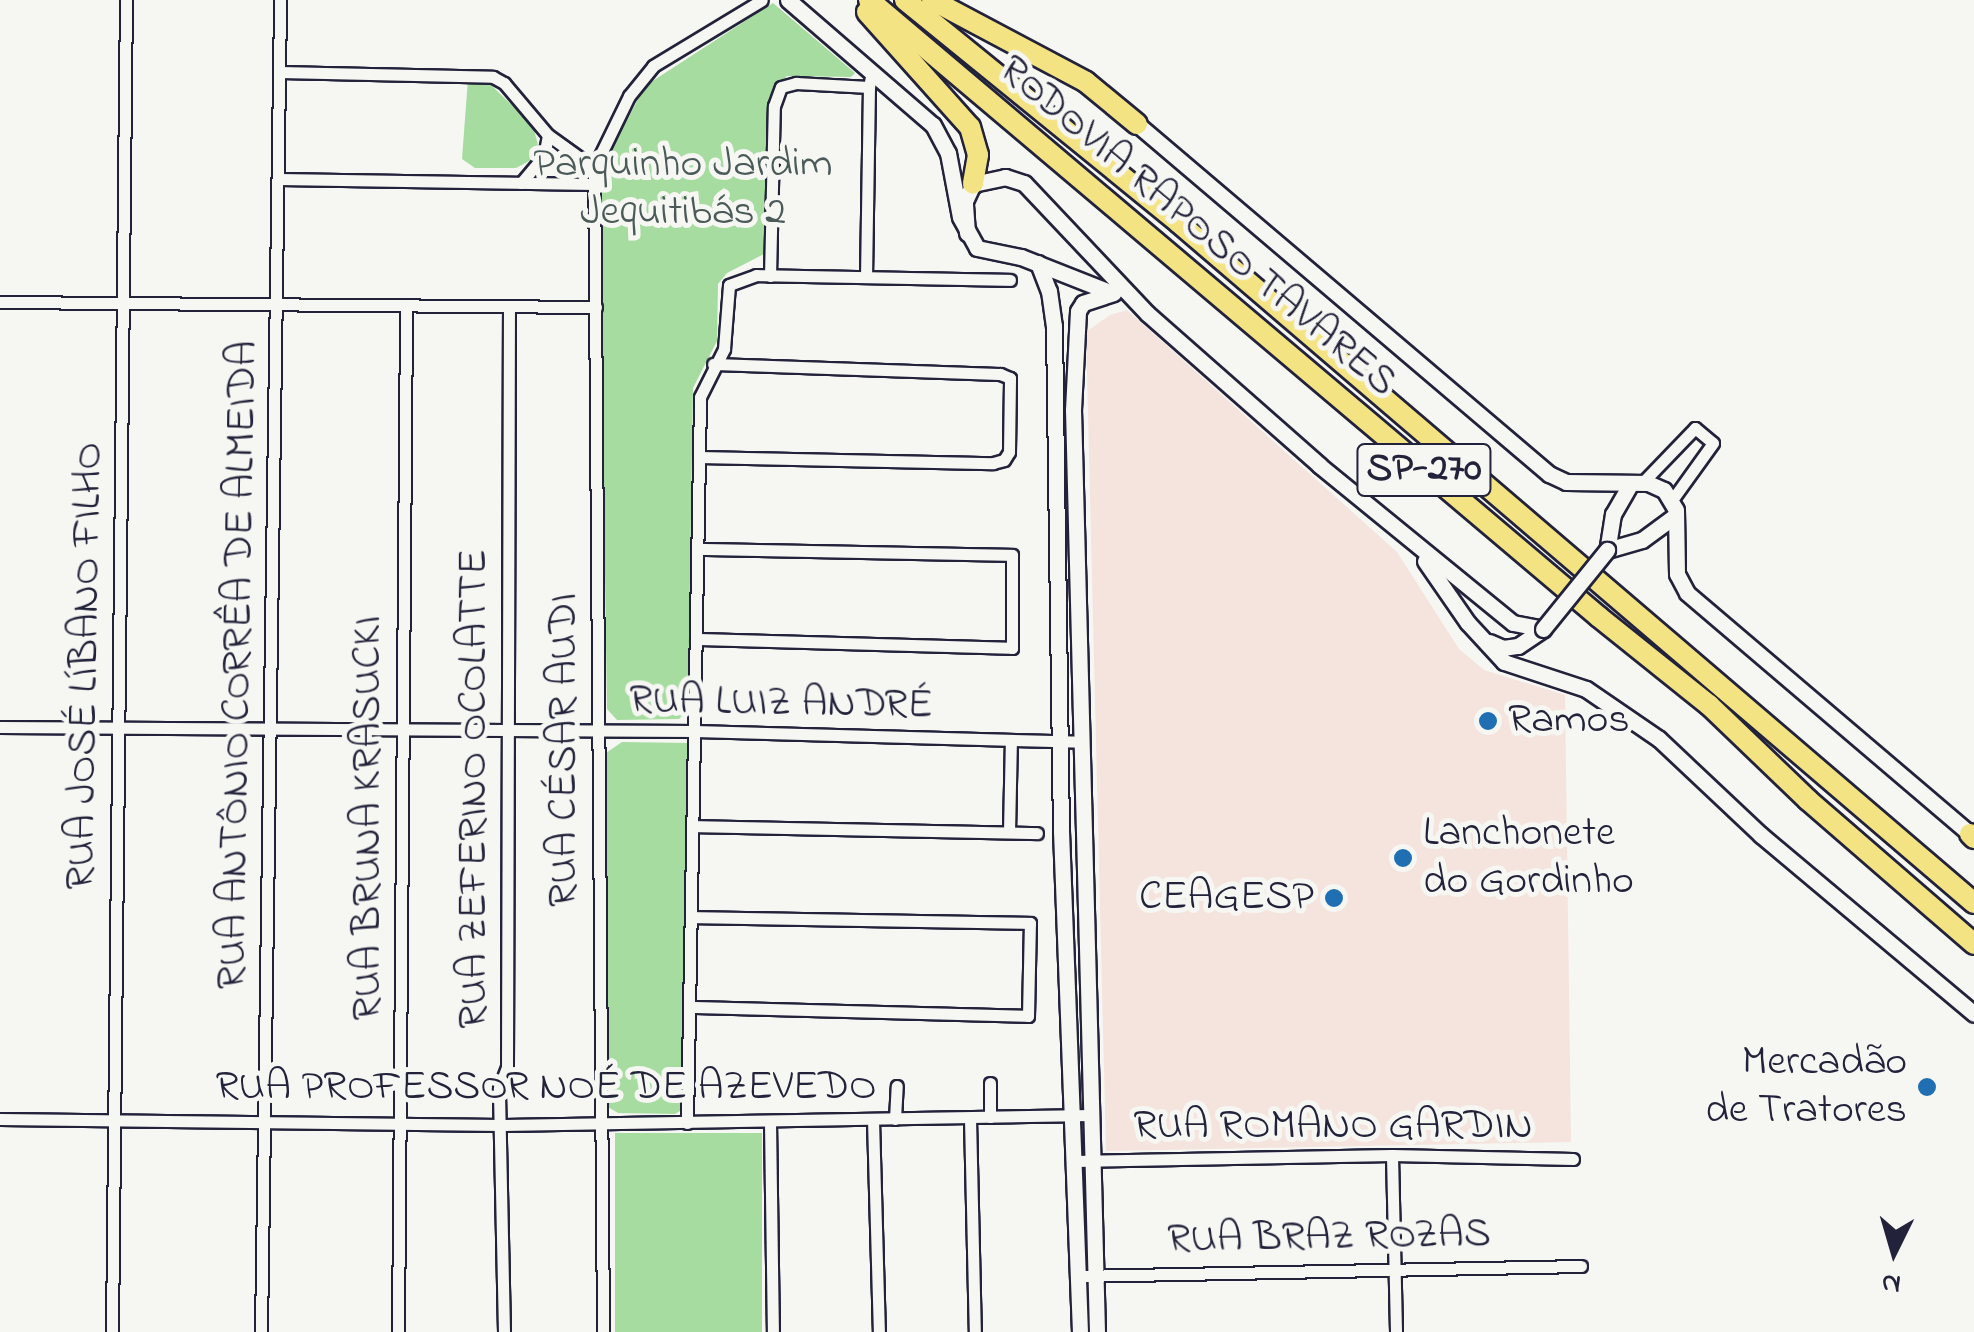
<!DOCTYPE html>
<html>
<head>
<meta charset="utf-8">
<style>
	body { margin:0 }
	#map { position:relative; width:1974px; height:1332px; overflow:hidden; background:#f6f6f2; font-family:"Indie Flower",sans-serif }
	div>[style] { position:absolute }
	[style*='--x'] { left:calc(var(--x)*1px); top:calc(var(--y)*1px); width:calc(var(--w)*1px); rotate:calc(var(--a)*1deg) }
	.built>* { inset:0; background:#f5e3de }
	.green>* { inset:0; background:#a6dca0; transform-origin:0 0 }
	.roads { filter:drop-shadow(2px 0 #22223b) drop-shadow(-2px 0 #22223b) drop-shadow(0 2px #22223b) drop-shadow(0 -2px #22223b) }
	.street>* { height:11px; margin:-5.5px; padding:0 5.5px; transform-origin:5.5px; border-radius:5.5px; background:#f6f6f2 }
	.secondary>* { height:15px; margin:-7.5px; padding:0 7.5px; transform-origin:7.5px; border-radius:7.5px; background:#f6f6f2 }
	.highway>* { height:20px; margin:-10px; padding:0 10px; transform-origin:10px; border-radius:10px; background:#f4e382 }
	.bridges { filter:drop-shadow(2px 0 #22223b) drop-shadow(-2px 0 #22223b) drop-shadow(0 2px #22223b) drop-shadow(0 -2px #22223b) }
	.secondary-bridge>* { height:15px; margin:-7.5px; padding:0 7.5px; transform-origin:7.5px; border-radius:7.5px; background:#f6f6f2 }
	.dots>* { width:28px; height:28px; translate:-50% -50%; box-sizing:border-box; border:5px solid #f6f6f2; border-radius:50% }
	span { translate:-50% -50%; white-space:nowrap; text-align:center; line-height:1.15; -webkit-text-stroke:10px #f6f6f2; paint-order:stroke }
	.shield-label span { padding:2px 8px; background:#f6f6f2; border:2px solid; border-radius:8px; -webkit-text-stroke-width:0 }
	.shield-label { font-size:40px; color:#22223b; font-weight:700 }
	.park-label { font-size:42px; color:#4a5a59 }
	.street-label { font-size:42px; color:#22223b }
	.poi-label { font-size:42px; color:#22223b }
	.left { translate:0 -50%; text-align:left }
	.right { translate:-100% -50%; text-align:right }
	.north { position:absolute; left:1844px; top:1202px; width:100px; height:100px; -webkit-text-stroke:8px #f6f6f2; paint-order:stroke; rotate:185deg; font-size:28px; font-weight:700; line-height:40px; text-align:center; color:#22223b }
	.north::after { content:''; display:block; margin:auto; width:35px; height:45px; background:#22223b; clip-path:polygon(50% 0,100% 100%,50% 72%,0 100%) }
</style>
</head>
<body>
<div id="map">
	<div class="built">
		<i style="clip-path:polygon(1127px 310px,1397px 552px,1459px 649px,1484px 670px,1565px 695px,1571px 1142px,1106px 1151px,1086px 332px,1110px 315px)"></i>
	</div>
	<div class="green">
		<i style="clip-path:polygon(773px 3px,855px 73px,851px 77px,787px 76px,769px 97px,764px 254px,727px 273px,718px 284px,717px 341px,693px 388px,688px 710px,679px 719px,617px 720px,607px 709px,599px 173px,645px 86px)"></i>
		<i style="clip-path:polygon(468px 79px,488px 82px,533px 126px,539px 149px,533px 159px,516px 168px,475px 168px,462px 159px)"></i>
		<i style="clip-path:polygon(622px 742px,688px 743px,685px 1108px,675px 1114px,618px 1113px,608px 1107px,606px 753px)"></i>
		<i style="left:615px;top:1133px;width:147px;height:199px"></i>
	</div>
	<div class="roads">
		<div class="street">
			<i style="--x:280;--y:72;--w:213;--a:1.3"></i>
			<i style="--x:493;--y:77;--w:13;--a:29"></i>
			<i style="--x:504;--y:83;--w:68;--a:49.8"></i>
			<i style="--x:548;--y:135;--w:57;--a:35.7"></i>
			<i style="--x:279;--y:179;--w:314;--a:0.9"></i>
			<i style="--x:521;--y:183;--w:35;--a:-50"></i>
			<i style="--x:544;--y:156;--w:21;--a:-79"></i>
			<i style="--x:770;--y:276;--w:170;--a:-88.7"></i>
			<i style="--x:774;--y:106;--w:20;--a:-70"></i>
			<i style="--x:781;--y:87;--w:16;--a:-15"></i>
			<i style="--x:796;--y:83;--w:73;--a:3.1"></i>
			<i style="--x:869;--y:87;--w:15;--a:-79"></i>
			<i style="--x:866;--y:277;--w:190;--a:-89.1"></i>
			<i style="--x:0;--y:302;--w:596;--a:0.48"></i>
			<i style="--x:699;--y:457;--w:294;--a:1.2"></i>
			<i style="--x:993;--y:463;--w:11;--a:-15"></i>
			<i style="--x:1004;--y:460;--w:9;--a:-58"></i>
			<i style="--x:1009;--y:452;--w:74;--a:-89.2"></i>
			<i style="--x:1010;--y:378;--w:11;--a:-158"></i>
			<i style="--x:1000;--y:374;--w:287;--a:-178"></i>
			<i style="--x:1643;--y:482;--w:75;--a:-46.1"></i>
			<i style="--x:1695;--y:428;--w:23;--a:40"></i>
			<i style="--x:1713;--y:443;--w:70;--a:125.7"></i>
			<i style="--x:696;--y:639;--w:316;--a:1.6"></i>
			<i style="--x:1012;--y:648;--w:93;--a:-90"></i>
			<i style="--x:1012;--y:555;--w:314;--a:-178.9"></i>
			<i style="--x:0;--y:727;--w:695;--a:0.33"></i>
			<i style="--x:695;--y:731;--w:387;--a:1.6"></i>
			<i style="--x:694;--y:826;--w:343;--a:1.2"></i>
			<i style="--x:1009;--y:832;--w:92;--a:-88.8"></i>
			<i style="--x:691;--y:1007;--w:337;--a:1.5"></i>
			<i style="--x:1028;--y:1016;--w:93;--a:-88.8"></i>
			<i style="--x:1030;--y:923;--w:338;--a:-179"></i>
			<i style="--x:990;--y:1117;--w:34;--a:-90"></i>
			<i style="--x:970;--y:1118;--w:214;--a:88.7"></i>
			<i style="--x:0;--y:1119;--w:500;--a:0.69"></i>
			<i style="--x:500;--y:1125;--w:591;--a:-0.97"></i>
			<i style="--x:895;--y:1119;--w:33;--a:-87"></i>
			<i style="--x:873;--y:1120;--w:212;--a:88.4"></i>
			<i style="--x:770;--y:1122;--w:210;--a:89.2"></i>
			<i style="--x:687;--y:1123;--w:726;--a:-88.97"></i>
			<i style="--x:700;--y:397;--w:54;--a:-63.4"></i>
			<i style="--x:724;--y:349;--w:64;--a:-85.5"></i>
			<i style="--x:729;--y:285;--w:29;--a:-20"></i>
			<i style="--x:756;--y:275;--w:254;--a:1.1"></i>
			<i style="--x:1392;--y:1155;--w:177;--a:88.7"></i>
			<i style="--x:1075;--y:1161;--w:317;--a:-1.1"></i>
			<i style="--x:1392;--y:1155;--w:181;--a:1.3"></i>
			<i style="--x:1079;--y:1276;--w:502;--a:-1.14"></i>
			<i style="--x:112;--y:1332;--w:1332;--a:-89.4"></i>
			<i style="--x:261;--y:1332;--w:1332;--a:-89.18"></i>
			<i style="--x:398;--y:1332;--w:1027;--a:-89.55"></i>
			<i style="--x:504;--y:1332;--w:244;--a:-91.2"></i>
			<i style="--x:499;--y:1088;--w:22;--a:-69"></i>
			<i style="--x:507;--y:1067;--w:761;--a:-89.85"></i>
			<i style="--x:603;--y:1332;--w:1164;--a:-90.44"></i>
			<i style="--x:594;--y:168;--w:80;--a:-64.1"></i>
			<i style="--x:629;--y:96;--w:38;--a:-51"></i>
			<i style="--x:653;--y:66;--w:127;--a:-31.2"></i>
		</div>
		<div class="secondary">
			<i style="--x:788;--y:0;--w:191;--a:40.8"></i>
			<i style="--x:933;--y:125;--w:32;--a:62"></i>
			<i style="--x:948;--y:153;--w:65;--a:79.4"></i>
			<i style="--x:960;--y:217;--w:35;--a:61"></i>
			<i style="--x:977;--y:248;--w:45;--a:11.6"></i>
			<i style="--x:1021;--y:257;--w:96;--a:21.5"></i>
			<i style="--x:1137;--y:124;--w:541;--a:40.35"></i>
			<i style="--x:1549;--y:474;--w:19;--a:25"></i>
			<i style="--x:1566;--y:482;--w:82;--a:0.7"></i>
			<i style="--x:1648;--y:483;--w:17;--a:24"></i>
			<i style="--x:1664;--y:490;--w:23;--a:59"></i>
			<i style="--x:1676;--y:510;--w:64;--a:89.1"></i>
			<i style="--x:1677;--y:574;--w:21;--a:62"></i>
			<i style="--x:1687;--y:593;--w:377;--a:40.4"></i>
			<i style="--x:967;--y:233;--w:32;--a:-94"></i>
			<i style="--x:965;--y:201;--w:19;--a:-65"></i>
			<i style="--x:973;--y:184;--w:33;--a:-12"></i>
			<i style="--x:1005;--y:177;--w:20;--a:18"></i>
			<i style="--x:1024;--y:183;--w:180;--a:46.6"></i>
			<i style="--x:1148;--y:314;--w:228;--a:41.4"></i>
			<i style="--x:1319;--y:465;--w:250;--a:39.2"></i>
			<i style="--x:1513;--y:623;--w:31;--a:11"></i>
			<i style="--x:1038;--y:263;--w:30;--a:69"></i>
			<i style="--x:1049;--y:291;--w:35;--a:82"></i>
			<i style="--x:1054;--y:326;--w:505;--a:89.21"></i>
			<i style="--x:1061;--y:831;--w:501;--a:87.83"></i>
			<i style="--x:1631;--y:483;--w:36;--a:120"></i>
			<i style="--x:1613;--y:514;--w:36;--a:99"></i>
			<i style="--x:1607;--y:550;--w:36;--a:-16"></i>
			<i style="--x:1642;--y:540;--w:42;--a:-36.3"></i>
			<i style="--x:1425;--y:561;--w:75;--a:55.3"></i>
			<i style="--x:1468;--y:623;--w:53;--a:47.3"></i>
			<i style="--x:1504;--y:662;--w:86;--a:18.2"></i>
			<i style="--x:1586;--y:689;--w:88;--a:34.4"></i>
			<i style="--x:1659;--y:739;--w:140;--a:43.3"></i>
			<i style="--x:1761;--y:835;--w:278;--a:40"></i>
			<i style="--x:1489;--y:642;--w:15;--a:23"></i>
			<i style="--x:1503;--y:648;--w:15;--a:-8"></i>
			<i style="--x:1518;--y:646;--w:30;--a:-34"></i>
			<i style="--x:1097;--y:1332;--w:922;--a:-91.49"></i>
			<i style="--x:1073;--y:410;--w:99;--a:-87.1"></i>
			<i style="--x:1078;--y:311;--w:9;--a:-58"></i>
			<i style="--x:1083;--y:303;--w:32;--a:-18"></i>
		</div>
		<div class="highway">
			<i style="--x:869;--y:0;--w:956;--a:40.2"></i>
			<i style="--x:1599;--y:617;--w:141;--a:38.7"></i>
			<i style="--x:1709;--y:705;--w:137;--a:43.8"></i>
			<i style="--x:1808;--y:800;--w:220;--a:40.9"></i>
			<i style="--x:905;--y:0;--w:353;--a:39.1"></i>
			<i style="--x:1179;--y:223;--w:1046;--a:40.54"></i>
			<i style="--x:932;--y:0;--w:174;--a:28"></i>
			<i style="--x:1086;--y:82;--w:66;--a:39.5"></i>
			<i style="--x:867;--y:12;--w:154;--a:48.2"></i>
			<i style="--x:970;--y:127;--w:29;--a:74"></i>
			<i style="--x:978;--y:155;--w:29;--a:100"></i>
			<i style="--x:1970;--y:834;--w:6;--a:45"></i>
		</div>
	</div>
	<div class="bridges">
		<div class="secondary-bridge">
			<i style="--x:1543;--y:629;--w:102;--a:-51"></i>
		</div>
	</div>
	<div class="dots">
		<i style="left:1488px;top:721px;background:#1f6fb2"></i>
		<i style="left:1403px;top:858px;background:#1f6fb2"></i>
		<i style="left:1334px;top:898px;background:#1f6fb2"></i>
		<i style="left:1927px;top:1087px;background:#1f6fb2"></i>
	</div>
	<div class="shield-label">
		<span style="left:1424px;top:470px">SP-270</span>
	</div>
	<div class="park-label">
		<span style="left:683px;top:189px">Parquinho Jardim<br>Jequitibás 2</span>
	</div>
	<div class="street-label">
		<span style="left:1197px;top:227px;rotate:40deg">RODOVIA RAPOSO TAVARES</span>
		<span style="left:239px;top:665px;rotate:-89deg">RUA ANTÔNIO CORRÊA DE ALMEIDA</span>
		<span style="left:86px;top:666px;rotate:-89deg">RUA JOSÉ LÍBANO FILHO</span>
		<span style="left:781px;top:704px;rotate:1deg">RUA LUIZ ANDRÉ</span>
		<span style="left:565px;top:750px;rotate:-90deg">RUA CÉSAR AUDI</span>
		<span style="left:475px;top:789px;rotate:-90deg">RUA ZEFERINO OCOLATTE</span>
		<span style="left:369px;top:818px;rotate:-90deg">RUA BRUNA KRASUCKI</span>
		<span style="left:546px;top:1088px">RUA PROFESSOR NOÉ DE AZEVEDO</span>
		<span style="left:1333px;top:1127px">RUA ROMANO GARDIN</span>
		<span style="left:1329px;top:1238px;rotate:-1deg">RUA BRAZ ROZAS</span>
	</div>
	<div class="poi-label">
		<span class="left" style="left:1508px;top:721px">Ramos</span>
		<span class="left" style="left:1423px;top:858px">Lanchonete<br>do Gordinho</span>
		<span class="right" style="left:1314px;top:898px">CEAGESP</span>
		<span class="right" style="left:1907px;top:1087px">Mercadão<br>de Tratores</span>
	</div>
	<div class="north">N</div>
</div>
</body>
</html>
